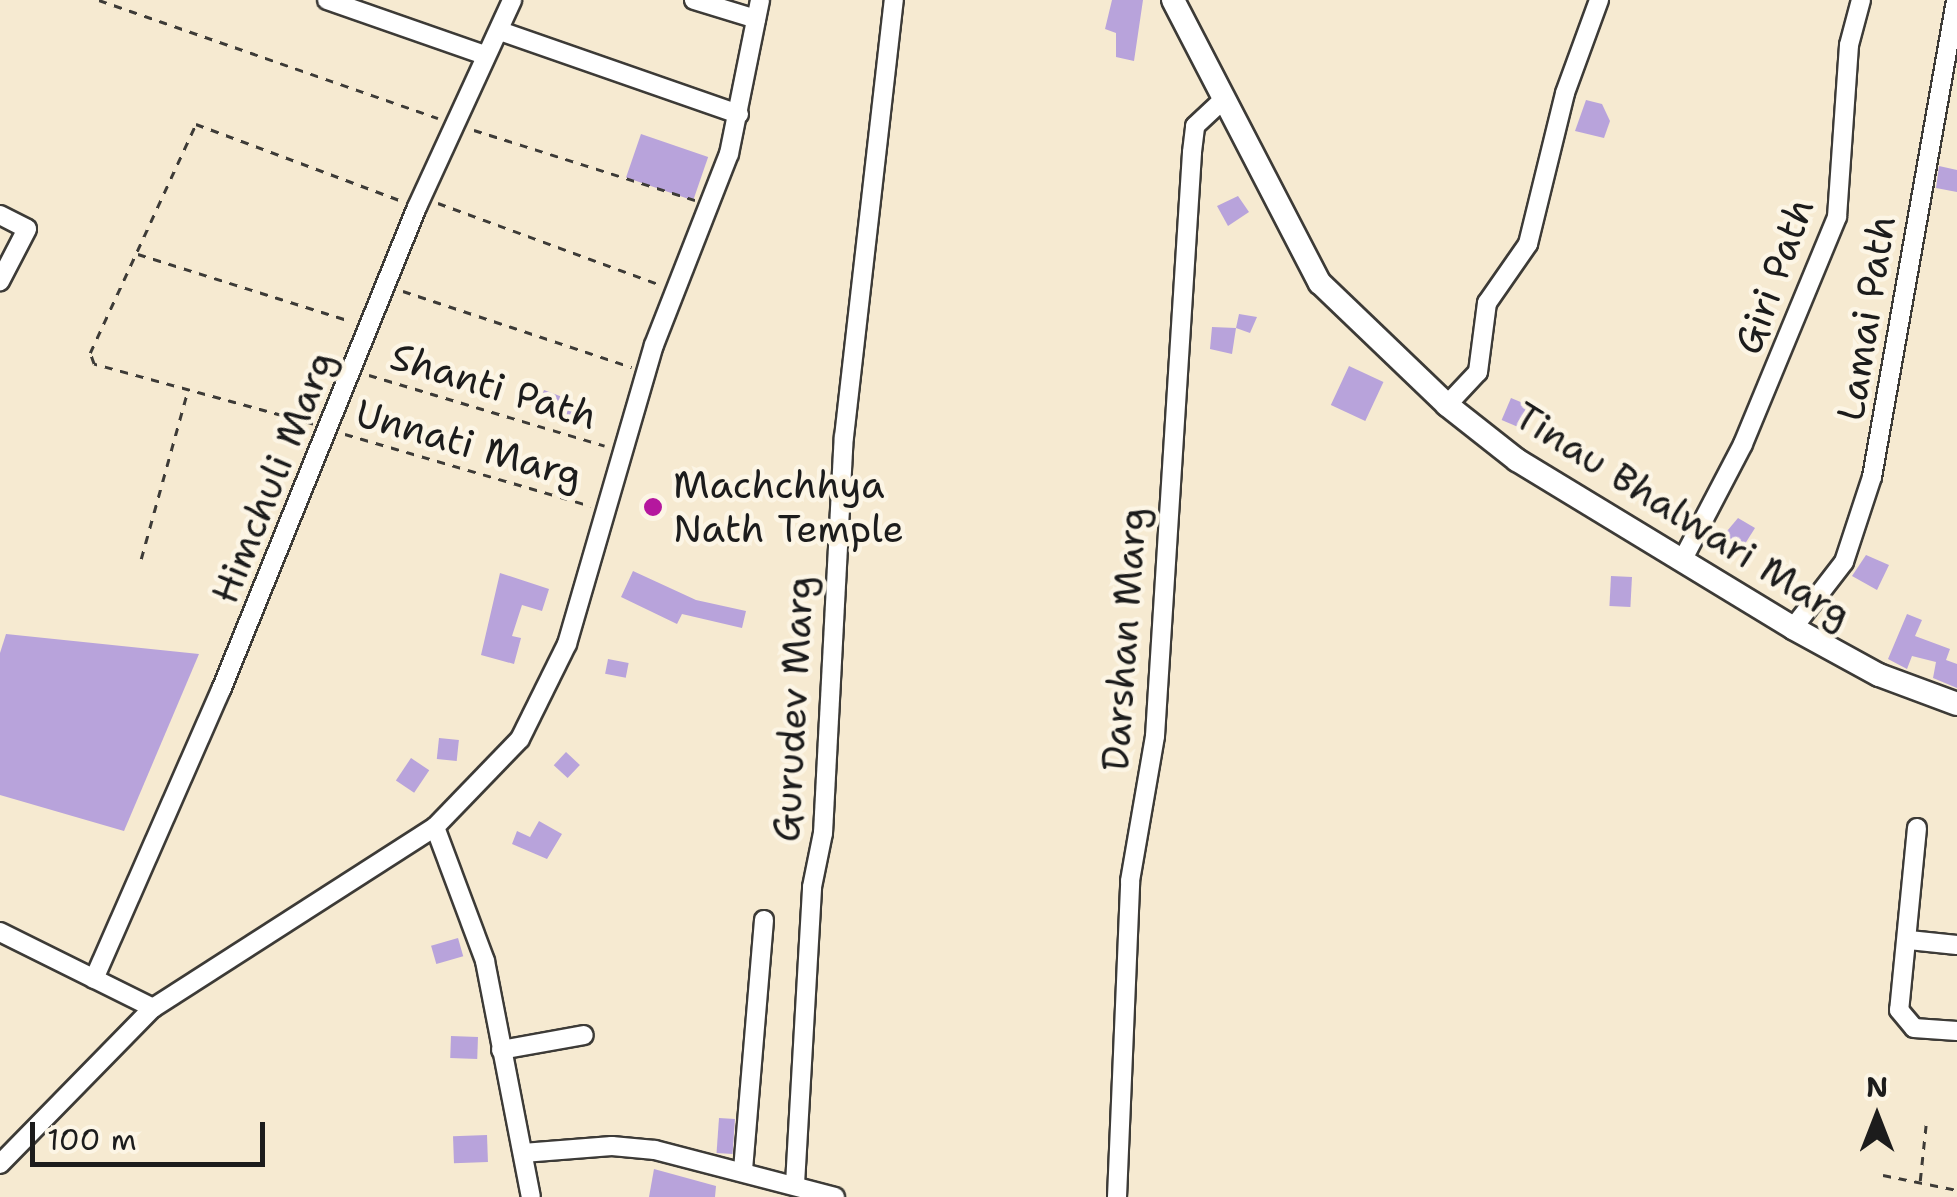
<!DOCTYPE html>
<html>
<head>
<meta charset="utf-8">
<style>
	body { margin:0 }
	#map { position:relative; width:1957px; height:1197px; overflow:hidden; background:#f6ead1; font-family:"Shantell Sans",sans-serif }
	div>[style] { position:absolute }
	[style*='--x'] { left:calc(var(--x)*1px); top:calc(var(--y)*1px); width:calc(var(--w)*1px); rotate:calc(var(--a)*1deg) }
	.building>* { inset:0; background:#b8a3db; transform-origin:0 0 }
	.path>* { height:2.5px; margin-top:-1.25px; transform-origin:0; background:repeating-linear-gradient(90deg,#3d3b37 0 8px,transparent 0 16px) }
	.roads { filter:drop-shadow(2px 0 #3d3b37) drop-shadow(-2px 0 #3d3b37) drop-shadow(0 2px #3d3b37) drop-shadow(0 -2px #3d3b37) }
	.minor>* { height:18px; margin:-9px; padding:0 9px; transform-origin:9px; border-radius:9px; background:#fff }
	.tertiary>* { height:22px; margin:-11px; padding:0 11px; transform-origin:11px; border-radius:11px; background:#fff }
	.dots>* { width:28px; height:28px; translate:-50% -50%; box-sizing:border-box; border:5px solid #fcf5e5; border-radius:50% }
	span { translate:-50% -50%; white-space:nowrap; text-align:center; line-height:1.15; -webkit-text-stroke:9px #fcf5e5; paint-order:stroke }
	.street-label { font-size:38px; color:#1c1c1c }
	.poi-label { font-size:38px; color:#1c1c1c }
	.left { translate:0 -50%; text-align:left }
	.north { position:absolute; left:1827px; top:1067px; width:100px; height:100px; -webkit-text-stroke:8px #fcf5e5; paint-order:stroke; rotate:0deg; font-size:28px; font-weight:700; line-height:40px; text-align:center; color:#1c1c1c }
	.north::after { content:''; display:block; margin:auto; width:35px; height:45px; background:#1c1c1c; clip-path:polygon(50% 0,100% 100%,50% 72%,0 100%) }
	.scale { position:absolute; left:30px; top:1122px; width:235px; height:45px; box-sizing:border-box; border:5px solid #1c1c1c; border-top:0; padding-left:12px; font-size:30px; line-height:35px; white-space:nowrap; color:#1c1c1c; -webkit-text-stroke:8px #fcf5e5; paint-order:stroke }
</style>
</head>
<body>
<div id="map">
	<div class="building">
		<i style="clip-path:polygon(1112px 0,1143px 0,1134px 61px,1116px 57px,1116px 33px,1105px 29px)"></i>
		<i style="clip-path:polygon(1586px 100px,1602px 104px,1610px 121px,1604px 138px,1575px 131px)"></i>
		<i style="left:641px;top:134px;width:71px;height:46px;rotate:19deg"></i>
		<i style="clip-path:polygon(1939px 166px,1957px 170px,1957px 192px,1936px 188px)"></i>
		<i style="clip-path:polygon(1238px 196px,1249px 212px,1228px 226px,1217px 206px)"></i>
		<i style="clip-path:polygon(1239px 314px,1257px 317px,1250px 333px,1236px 328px)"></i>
		<i style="clip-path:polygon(1212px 327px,1236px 328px,1232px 354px,1210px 349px)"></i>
		<i style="left:1349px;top:366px;width:38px;height:43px;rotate:25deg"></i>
		<i style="left:544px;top:390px;width:40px;height:22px;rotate:21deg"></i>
		<i style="left:1511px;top:398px;width:25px;height:24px;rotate:23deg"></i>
		<i style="clip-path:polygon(1738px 518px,1755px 528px,1738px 555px,1717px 543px)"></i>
		<i style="clip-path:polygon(1866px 555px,1889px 565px,1877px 590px,1852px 576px)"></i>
		<i style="clip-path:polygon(633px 571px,696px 600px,746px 611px,742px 628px,682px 614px,677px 624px,621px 597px)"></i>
		<i style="clip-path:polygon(500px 573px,549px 589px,542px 611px,522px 605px,512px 636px,521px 638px,514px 664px,481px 655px)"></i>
		<i style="left:1611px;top:576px;width:21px;height:30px;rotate:3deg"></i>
		<i style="clip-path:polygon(1907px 614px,1922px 620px,1915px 636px,1950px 649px,1946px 660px,1957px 664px,1957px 688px,1933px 678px,1936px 662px,1912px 656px,1907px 669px,1888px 659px)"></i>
		<i style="clip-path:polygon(6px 634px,199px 654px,124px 831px,0 795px,0 653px)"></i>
		<i style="left:608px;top:659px;width:21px;height:15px;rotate:11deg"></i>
		<i style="left:439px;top:738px;width:20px;height:21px;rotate:6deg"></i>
		<i style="left:566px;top:752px;width:19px;height:18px;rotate:43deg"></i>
		<i style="left:411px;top:758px;width:22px;height:27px;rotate:34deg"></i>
		<i style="clip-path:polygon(539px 821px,562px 834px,547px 859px,512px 844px,517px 831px,530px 837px)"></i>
		<i style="left:458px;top:938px;width:19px;height:28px;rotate:74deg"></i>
		<i style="left:451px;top:1036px;width:27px;height:22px;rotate:2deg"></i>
		<i style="left:719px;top:1118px;width:16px;height:35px;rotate:4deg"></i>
		<i style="left:487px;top:1135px;width:27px;height:34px;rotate:88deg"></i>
		<i style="clip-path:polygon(654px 1169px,716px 1186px,715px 1197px,649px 1197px)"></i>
	</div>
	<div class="path">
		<i style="--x:99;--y:0;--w:359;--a:19.2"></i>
		<i style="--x:474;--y:130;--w:232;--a:17.6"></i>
		<i style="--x:438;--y:203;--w:238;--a:20.2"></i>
		<i style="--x:138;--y:254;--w:222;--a:17.5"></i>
		<i style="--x:403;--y:291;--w:241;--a:18.4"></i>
		<i style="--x:369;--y:375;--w:246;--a:16.7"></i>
		<i style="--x:313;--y:424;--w:227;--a:-164.7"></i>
		<i style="--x:94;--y:364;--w:12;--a:-110"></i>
		<i style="--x:90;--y:353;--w:252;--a:-65.2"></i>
		<i style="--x:196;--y:124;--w:220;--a:20.5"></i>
		<i style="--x:345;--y:434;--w:256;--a:16.3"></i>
		<i style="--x:141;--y:559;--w:175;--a:-74.5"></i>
		<i style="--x:1883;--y:1175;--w:76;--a:11.5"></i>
		<i style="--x:1920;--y:1181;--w:57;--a:-84"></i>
	</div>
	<div class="roads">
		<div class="minor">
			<i style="--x:327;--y:0;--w:167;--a:19.2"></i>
			<i style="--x:694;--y:0;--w:65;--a:17"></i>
			<i style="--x:500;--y:31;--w:253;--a:19.2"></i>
			<i style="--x:0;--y:215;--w:30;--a:27"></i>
			<i style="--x:27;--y:229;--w:59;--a:117.4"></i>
			<i style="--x:1447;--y:405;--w:45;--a:-46.8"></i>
			<i style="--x:1478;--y:372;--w:70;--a:-82.6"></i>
			<i style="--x:1487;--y:303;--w:72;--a:-55.2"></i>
			<i style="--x:1528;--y:244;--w:155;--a:-76.2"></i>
			<i style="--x:1565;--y:93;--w:99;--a:-69.9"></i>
			<i style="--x:1684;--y:557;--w:127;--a:-62.4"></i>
			<i style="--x:1743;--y:444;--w:246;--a:-67.5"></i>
			<i style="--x:1837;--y:217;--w:172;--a:-86"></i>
			<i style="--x:1849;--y:45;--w:47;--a:-75.1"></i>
			<i style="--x:1793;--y:628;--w:83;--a:-52.3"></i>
			<i style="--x:1844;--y:562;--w:89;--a:-71.8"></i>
			<i style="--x:1872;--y:477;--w:484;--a:-80"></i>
			<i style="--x:435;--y:827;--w:143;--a:69.5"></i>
			<i style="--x:485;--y:961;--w:240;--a:79"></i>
			<i style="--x:1917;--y:828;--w:183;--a:95.6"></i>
			<i style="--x:1899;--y:1010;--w:23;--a:50"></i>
			<i style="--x:1914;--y:1028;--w:43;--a:4"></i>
			<i style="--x:0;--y:932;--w:171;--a:26.4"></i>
			<i style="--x:1909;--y:940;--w:48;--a:5.9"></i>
			<i style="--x:94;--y:979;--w:316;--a:-66.3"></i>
			<i style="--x:221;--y:690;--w:521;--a:-67.91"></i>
			<i style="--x:417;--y:207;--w:228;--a:-65.3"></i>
			<i style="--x:501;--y:1050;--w:84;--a:-10.2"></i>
			<i style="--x:523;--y:1153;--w:89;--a:-4.5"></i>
			<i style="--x:612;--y:1146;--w:43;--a:5.3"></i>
			<i style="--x:655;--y:1150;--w:186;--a:14.6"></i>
			<i style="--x:0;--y:1164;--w:219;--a:-45.6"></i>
			<i style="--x:153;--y:1008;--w:335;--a:-32.7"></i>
			<i style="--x:435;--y:827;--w:122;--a:-46"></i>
			<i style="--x:520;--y:739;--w:106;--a:-63.7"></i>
			<i style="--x:567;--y:644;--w:311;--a:-73.8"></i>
			<i style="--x:654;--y:345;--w:205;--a:-68.6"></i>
			<i style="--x:729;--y:154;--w:157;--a:-78.6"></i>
			<i style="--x:743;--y:1170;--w:251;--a:-85.2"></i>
			<i style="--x:795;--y:1184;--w:297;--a:-86.7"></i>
			<i style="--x:812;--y:887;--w:55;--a:-78.5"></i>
			<i style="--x:823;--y:833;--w:397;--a:-87"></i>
			<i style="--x:844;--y:437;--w:440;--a:-83.5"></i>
			<i style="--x:1117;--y:1197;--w:316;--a:-87.6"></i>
			<i style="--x:1130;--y:881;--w:147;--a:-80.2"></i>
			<i style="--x:1155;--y:736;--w:585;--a:-86.37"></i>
			<i style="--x:1192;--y:152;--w:26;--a:-83"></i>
			<i style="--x:1195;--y:126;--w:41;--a:-43"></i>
		</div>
		<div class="tertiary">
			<i style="--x:1173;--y:0;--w:319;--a:62.6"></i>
			<i style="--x:1320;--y:283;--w:176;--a:43.8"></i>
			<i style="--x:1447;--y:405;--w:89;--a:38.2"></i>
			<i style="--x:1517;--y:460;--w:323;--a:31.3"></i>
			<i style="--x:1793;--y:628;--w:98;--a:28.7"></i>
			<i style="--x:1879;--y:675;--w:83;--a:20.4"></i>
		</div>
	</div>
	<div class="dots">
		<i style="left:653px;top:507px;background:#b5179e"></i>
	</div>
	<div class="street-label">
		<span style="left:1774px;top:276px;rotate:-70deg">Giri Path</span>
		<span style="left:1866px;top:318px;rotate:-81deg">Lamai Path</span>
		<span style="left:494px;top:386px;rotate:17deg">Shanti Path</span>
		<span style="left:469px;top:444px;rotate:16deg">Unnati Marg</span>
		<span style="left:273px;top:477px;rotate:-68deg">Himchuli Marg</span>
		<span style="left:1683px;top:515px;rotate:32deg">Tinau Bhalwari Marg</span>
		<span style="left:1124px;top:639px;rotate:-86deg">Darshan Marg</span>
		<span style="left:793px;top:709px;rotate:-87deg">Gurudev Marg</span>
	</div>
	<div class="poi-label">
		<span class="left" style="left:673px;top:507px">Machchhya<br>Nath Temple</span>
	</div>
	<div class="north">N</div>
	<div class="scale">100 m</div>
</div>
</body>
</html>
